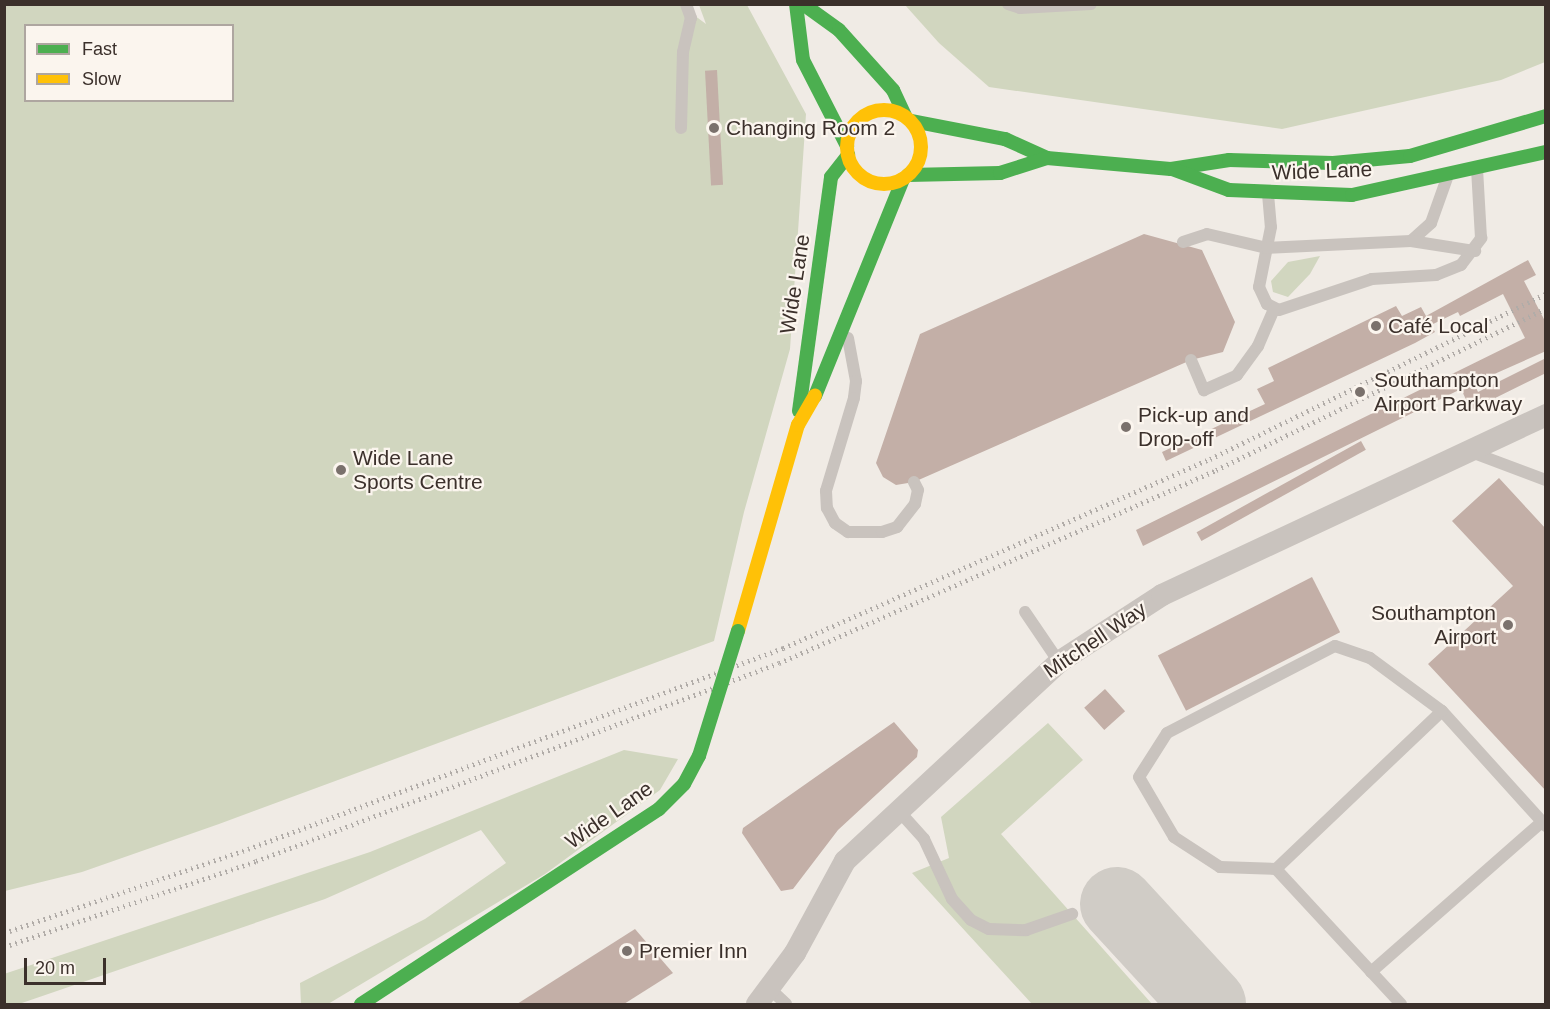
<!DOCTYPE html>
<html>
<head>
<meta charset="utf-8">
<style>
	body { margin:0 }
	#map { position:relative; width:1550px; height:1009px; overflow:hidden; background:#f0ebe5; font-family:Arial,sans-serif }
	div>[style] { position:absolute }
	[style*='--x'] { left:calc(var(--x)*1px); top:calc(var(--y)*1px); width:calc(var(--w)*1px); rotate:calc(var(--a)*1deg) }
	.green>* { inset:0; background:#d1d6bf }
	.taxiway>* { height:74px; margin:-37px; padding:0 37px; transform-origin:37px; border-radius:37px; background:#d0ccc6 }
	.building>* { inset:0; background:#c3afa7; transform-origin:0 0 }
	.lane>* { height:12px; margin:-6px; padding:0 6px; transform-origin:6px; border-radius:6px; background:#c9c3be }
	.street>* { height:22px; margin:-11px; padding:0 11px; transform-origin:11px; border-radius:11px; background:#c9c3be }
	.fast>* { height:14px; margin:-7px; padding:0 7px; transform-origin:7px; border-radius:7px; background:#4caf50 }
	.slow>* { height:14px; margin:-7px; padding:0 7px; transform-origin:7px; border-radius:7px; background:#ffc107 }
	.slow>.ring { margin:-7px; padding:0; box-sizing:content-box; background:none; border:14px solid #ffc107; border-radius:50% }
	.rail>* { height:4.5px; margin-top:-2.25px; transform-origin:0; background:repeating-linear-gradient(90deg,#b1aca8 0 1.5px,transparent 0 6px) }
	.fast-bridge>* { height:14px; margin:-7px; padding:0 7px; transform-origin:7px; border-radius:7px; background:#4caf50 }
	.dots>* { width:16px; height:16px; translate:-50% -50%; box-sizing:border-box; border:3px solid #fbf5ee; border-radius:50% }
	span { translate:-50% -50%; white-space:nowrap; text-align:center; line-height:1.15; -webkit-text-stroke:4.5px #fbf5ee; paint-order:stroke }
	.poi-label { font-size:21px; color:#3b302b }
	.left { translate:0 -50%; text-align:left }
	.right { translate:-100% -50%; text-align:right }
	.street-label { font-size:21px; color:#3b302b }
	.frame { position:absolute; inset:0; border:6px solid #3b302b; pointer-events:none }
	.legend { position:absolute; left:24px; top:24px; width:210px; height:78px; box-sizing:border-box; background:#fbf5ee; border:2px solid #aea6a0; margin:0; padding:8px 10px; list-style:none; font-size:18px; color:#3b302b }
	.legend li { display:flex; align-items:center; gap:12px; height:30px }
	.legend b { width:30px; border:2px solid #aea6a0 }
	.scale { position:absolute; left:24px; top:958px; width:82px; height:27px; box-sizing:border-box; border:3px solid #3b302b; border-top:0; padding-left:8px; font-size:18px; line-height:21px; white-space:nowrap; color:#3b302b; -webkit-text-stroke:4px #fbf5ee; paint-order:stroke }
</style>
</head>
<body>
<div id="map">
	<div class="green">
		<i style="clip-path:polygon(evenodd,679px 4px,706px 24px,699px 5px,747px 5px,806px 114px,790px 349px,744px 512px,714px 641px,219px 824px,82px 872px,5px 891px,4px 5px,679px 4px,26px 26px,232px 26px,232px 100px,26px 100px,26px 26px)"></i>
		<i style="clip-path:polygon(905px 5px,1545px 5px,1545px 62px,1501px 80px,1282px 129px,989px 87px,939px 43px)"></i>
		<i style="clip-path:polygon(1320px 256px,1310px 274px,1288px 297px,1273px 292px,1271px 281px,1288px 262px)"></i>
		<i style="clip-path:polygon(1048px 723px,1083px 760px,1001px 834px,1152px 1004px,1032px 1004px,912px 873px,949px 858px,941px 817px)"></i>
		<i style="clip-path:polygon(624px 750px,678px 759px,660px 790px,545px 874px,328px 1004px,301px 1004px,300px 983px,425px 919px,506px 863px,481px 830px,325px 899px,19px 1004px,5px 1004px,4px 974px,370px 852px)"></i>
	</div>
	<div class="taxiway">
		<i style="--x:1117;--y:904;--w:136;--a:47.4"></i>
	</div>
	<div class="building">
		<i style="left:717px;top:70px;width:115px;height:12px;rotate:87deg"></i>
		<i style="clip-path:polygon(1144px 234px,1202px 250px,1235px 322px,1223px 352px,1191px 360px,914px 482px,896px 485px,883px 477px,876px 463px,920px 334px)"></i>
		<i style="clip-path:polygon(1528px 260px,1536px 275px,1524px 281px,1546px 323px,1546px 351px,1474px 383px,1478px 392px,1546px 358px,1546px 373px,1471px 410px,1461px 389px,1143px 546px,1136px 530px,1525px 338px,1503px 294px,1460px 316px,1458px 312px,1431px 325px,1435px 332px,1415px 343px,1166px 461px,1162px 452px,1265px 404px,1257px 389px,1274px 381px,1268px 368px,1396px 306px,1402px 316px,1421px 307px,1426px 316px)"></i>
		<i style="left:1361px;top:441px;width:10px;height:188px;rotate:61deg"></i>
		<i style="clip-path:polygon(1499px 478px,1546px 529px,1546px 791px,1428px 664px,1513px 586px,1452px 521px)"></i>
		<i style="left:1312px;top:577px;width:62px;height:173px;rotate:63deg"></i>
		<i style="left:1105px;top:689px;width:30px;height:28px;rotate:48deg"></i>
		<i style="clip-path:polygon(894px 722px,918px 750px,917px 757px,838px 830px,793px 889px,781px 891px,742px 833px,743px 828px)"></i>
		<i style="clip-path:polygon(635px 929px,673px 973px,624px 1004px,517px 1004px)"></i>
	</div>
	<div class="lane">
		<i style="--x:1008;--y:4;--w:13;--a:18"></i>
		<i style="--x:1020;--y:8;--w:71;--a:-3.2"></i>
		<i style="--x:681;--y:128;--w:76;--a:-88.5"></i>
		<i style="--x:683;--y:52;--w:35;--a:-77"></i>
		<i style="--x:691;--y:18;--w:15;--a:-110"></i>
		<i style="--x:1268;--y:194;--w:33;--a:85"></i>
		<i style="--x:1271;--y:227;--w:61;--a:101.3"></i>
		<i style="--x:1259;--y:287;--w:19;--a:65"></i>
		<i style="--x:1267;--y:304;--w:13;--a:27"></i>
		<i style="--x:1279;--y:310;--w:98;--a:-18.4"></i>
		<i style="--x:1372;--y:279;--w:64;--a:-3.6"></i>
		<i style="--x:1436;--y:275;--w:27;--a:-22"></i>
		<i style="--x:1461;--y:265;--w:34;--a:-53"></i>
		<i style="--x:1481;--y:238;--w:69;--a:-93.3"></i>
		<i style="--x:1411;--y:241;--w:27;--a:-42"></i>
		<i style="--x:1431;--y:223;--w:48;--a:-70.4"></i>
		<i style="--x:1183;--y:242;--w:25;--a:-18"></i>
		<i style="--x:1207;--y:234;--w:62;--a:13.1"></i>
		<i style="--x:1267;--y:248;--w:144;--a:-2.8"></i>
		<i style="--x:1411;--y:241;--w:65;--a:8.9"></i>
		<i style="--x:848;--y:338;--w:44;--a:79.5"></i>
		<i style="--x:856;--y:381;--w:17;--a:97"></i>
		<i style="--x:854;--y:398;--w:97;--a:106.8"></i>
		<i style="--x:826;--y:491;--w:17;--a:87"></i>
		<i style="--x:827;--y:508;--w:17;--a:62"></i>
		<i style="--x:835;--y:523;--w:16;--a:35"></i>
		<i style="--x:848;--y:532;--w:34;--a:0"></i>
		<i style="--x:882;--y:532;--w:16;--a:-18"></i>
		<i style="--x:897;--y:527;--w:29;--a:-52"></i>
		<i style="--x:915;--y:504;--w:14;--a:-78"></i>
		<i style="--x:918;--y:490;--w:9;--a:-117"></i>
		<i style="--x:1191;--y:360;--w:33;--a:67"></i>
		<i style="--x:1204;--y:390;--w:36;--a:-24"></i>
		<i style="--x:1237;--y:375;--w:36;--a:-54"></i>
		<i style="--x:1258;--y:346;--w:40;--a:-66.6"></i>
		<i style="--x:1471;--y:452;--w:80;--a:20.5"></i>
		<i style="--x:1025;--y:612;--w:60;--a:55.8"></i>
		<i style="--x:898;--y:810;--w:39;--a:48"></i>
		<i style="--x:924;--y:839;--w:66;--a:65"></i>
		<i style="--x:952;--y:899;--w:28;--a:48"></i>
		<i style="--x:971;--y:920;--w:20;--a:27"></i>
		<i style="--x:989;--y:929;--w:37;--a:2"></i>
		<i style="--x:1026;--y:930;--w:49;--a:-19.2"></i>
		<i style="--x:1276;--y:869;--w:229;--a:-43.6"></i>
		<i style="--x:1442;--y:711;--w:155;--a:47.9"></i>
		<i style="--x:1371;--y:972;--w:227;--a:-41.3"></i>
		<i style="--x:770;--y:989;--w:22;--a:43"></i>
		<i style="--x:1401;--y:1004;--w:184;--a:-132.8"></i>
		<i style="--x:1276;--y:869;--w:56;--a:-178"></i>
		<i style="--x:1220;--y:867;--w:55;--a:-146.9"></i>
		<i style="--x:1174;--y:837;--w:69;--a:-120.3"></i>
		<i style="--x:1139;--y:777;--w:52;--a:-57.5"></i>
		<i style="--x:1167;--y:733;--w:189;--a:-27.4"></i>
		<i style="--x:1335;--y:646;--w:37;--a:19"></i>
		<i style="--x:1370;--y:658;--w:89;--a:36.4"></i>
	</div>
	<div class="street">
		<i style="--x:757;--y:1004;--w:64;--a:-53.3"></i>
		<i style="--x:795;--y:953;--w:105;--a:-61.5"></i>
		<i style="--x:845;--y:861;--w:292;--a:-42.9"></i>
		<i style="--x:1059;--y:662;--w:123;--a:-33"></i>
		<i style="--x:1162;--y:595;--w:424;--a:-25.1"></i>
	</div>
	<div class="fast">
		<i style="--x:796;--y:4;--w:56;--a:82.9"></i>
		<i style="--x:803;--y:60;--w:97;--a:62.9"></i>
		<i style="--x:803;--y:4;--w:44;--a:35.8"></i>
		<i style="--x:839;--y:30;--w:81;--a:48"></i>
		<i style="--x:893;--y:90;--w:29;--a:65"></i>
		<i style="--x:912;--y:121;--w:95;--a:11"></i>
		<i style="--x:1005;--y:139;--w:46;--a:24.3"></i>
		<i style="--x:1047;--y:158;--w:124;--a:5.1"></i>
		<i style="--x:1171;--y:169;--w:59;--a:-8.8"></i>
		<i style="--x:1229;--y:160;--w:104;--a:1.7"></i>
		<i style="--x:1333;--y:163;--w:77;--a:-5.2"></i>
		<i style="--x:1410;--y:156;--w:142;--a:-16.4"></i>
		<i style="--x:1172;--y:169;--w:61;--a:20.2"></i>
		<i style="--x:1229;--y:190;--w:123;--a:2.3"></i>
		<i style="--x:1352;--y:195;--w:199;--a:-12.5"></i>
		<i style="--x:908;--y:175;--w:92;--a:-1.2"></i>
		<i style="--x:1000;--y:173;--w:49;--a:-17.7"></i>
		<i style="--x:815;--y:396;--w:234;--a:-67.9"></i>
		<i style="--x:799;--y:411;--w:236;--a:-82.2"></i>
		<i style="--x:831;--y:177;--w:28;--a:-52"></i>
		<i style="--x:361;--y:1004;--w:356;--a:-33.2"></i>
		<i style="--x:659;--y:809;--w:35;--a:-45"></i>
		<i style="--x:684;--y:784;--w:32;--a:-62"></i>
	</div>
	<div class="slow">
		<i class="ring" style="left:847px;top:110px;width:60px;height:60px"></i>
		<i style="--x:738;--y:631;--w:215;--a:-73.8"></i>
		<i style="--x:798;--y:425;--w:34;--a:-60"></i>
	</div>
	<div class="rail">
		<i style="--x:4;--y:933;--w:258;--a:-19"></i>
		<i style="--x:248;--y:849;--w:572;--a:-20.59"></i>
		<i style="--x:783;--y:648;--w:467;--a:-23.9"></i>
		<i style="--x:1210;--y:459;--w:374;--a:-26.2"></i>
		<i style="--x:4;--y:947;--w:266;--a:-18.8"></i>
		<i style="--x:256;--y:861;--w:559;--a:-20.74"></i>
		<i style="--x:779;--y:663;--w:478;--a:-23.8"></i>
		<i style="--x:1216;--y:470;--w:368;--a:-26.1"></i>
	</div>
	<div class="fast-bridge">
		<i style="--x:699;--y:756;--w:131;--a:-72.7"></i>
	</div>
	<div class="dots">
		<i style="left:714px;top:128px;background:#7a716c"></i>
		<i style="left:1376px;top:326px;background:#7a716c"></i>
		<i style="left:1360px;top:392px;background:#7a716c"></i>
		<i style="left:1126px;top:427px;background:#7a716c"></i>
		<i style="left:341px;top:470px;background:#7a716c"></i>
		<i style="left:1508px;top:625px;background:#7a716c"></i>
		<i style="left:627px;top:951px;background:#7a716c"></i>
	</div>
	<div class="poi-label">
		<span class="left" style="left:726px;top:128px">Changing Room 2</span>
		<span class="left" style="left:1388px;top:326px">Café Local</span>
		<span class="left" style="left:1374px;top:392px">Southampton<br>Airport Parkway</span>
		<span class="left" style="left:1138px;top:427px">Pick-up and<br>Drop-off</span>
		<span class="left" style="left:353px;top:470px">Wide Lane<br>Sports Centre</span>
		<span class="right" style="left:1496px;top:625px">Southampton<br>Airport</span>
		<span class="left" style="left:639px;top:951px">Premier Inn</span>
	</div>
	<div class="street-label">
		<span style="left:1322px;top:171px;rotate:-2deg">Wide Lane</span>
		<span style="left:795px;top:284px;rotate:-81deg">Wide Lane</span>
		<span style="left:1095px;top:640px;rotate:-34deg">Mitchell Way</span>
		<span style="left:609px;top:815px;rotate:-35deg">Wide Lane</span>
	</div>
	<div class="frame"></div>
	<ul class="legend">
	<li><b style="height:8px;background:#4caf50"></b>Fast</li>
	<li><b style="height:8px;background:#ffc107"></b>Slow</li>
	</ul>
	<div class="scale">20 m</div>
</div>
</body>
</html>
